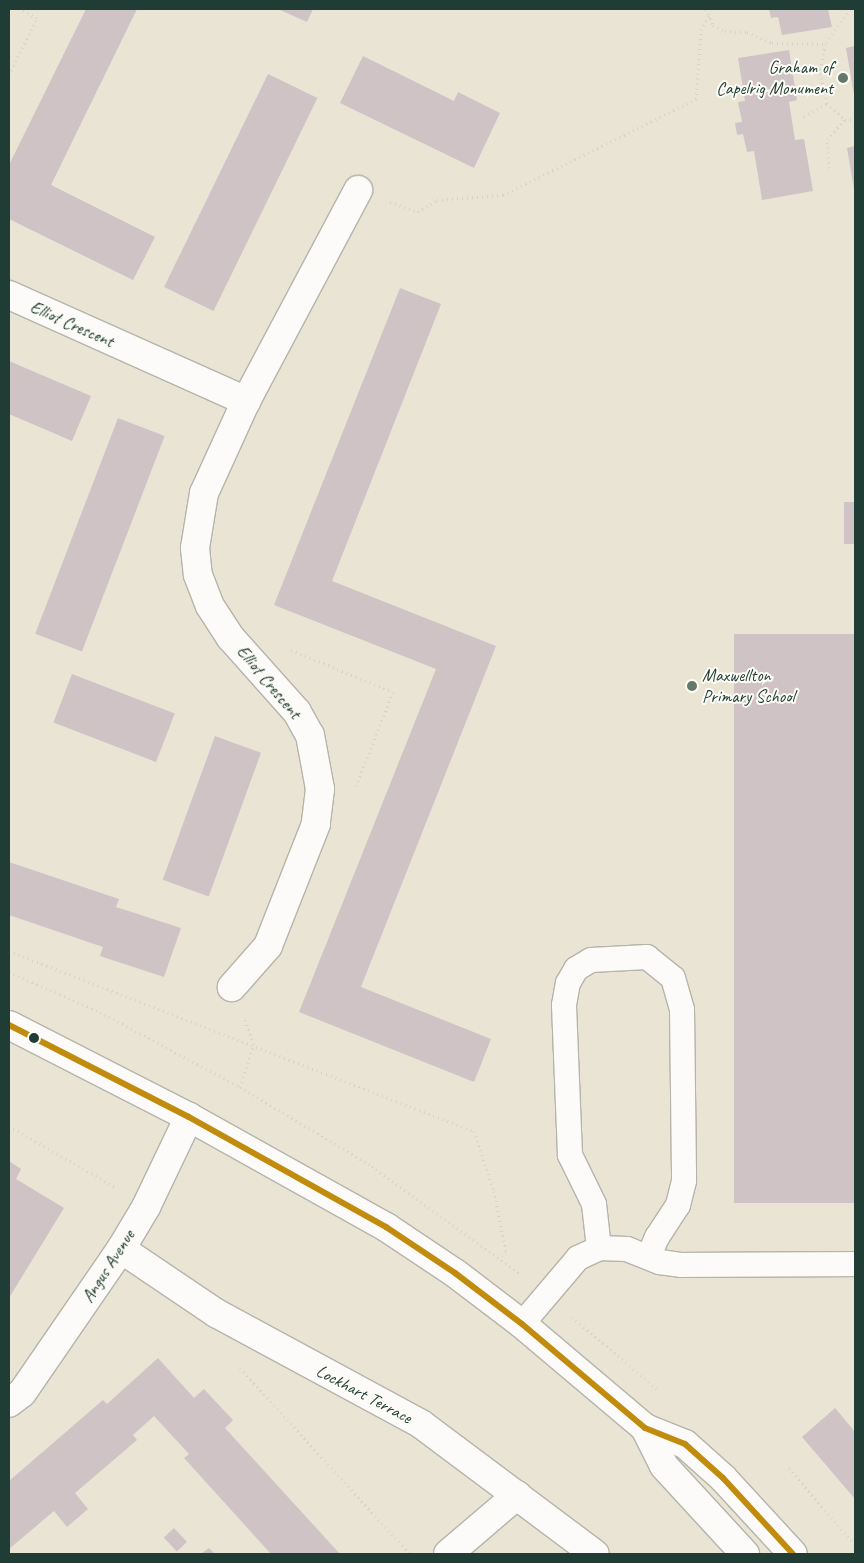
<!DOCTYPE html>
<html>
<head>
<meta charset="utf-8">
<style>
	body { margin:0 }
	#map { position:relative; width:864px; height:1563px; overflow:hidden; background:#eae4d5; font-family:Caveat,sans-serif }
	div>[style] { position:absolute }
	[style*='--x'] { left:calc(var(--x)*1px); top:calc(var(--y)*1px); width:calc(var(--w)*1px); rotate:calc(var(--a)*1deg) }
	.building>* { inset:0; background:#cfc3c5; transform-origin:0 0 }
	.path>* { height:3px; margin-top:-1.5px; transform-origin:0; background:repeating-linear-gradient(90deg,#d3d4cf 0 1px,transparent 0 5px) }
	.roads { filter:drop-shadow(1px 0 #b5b4aa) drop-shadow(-1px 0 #b5b4aa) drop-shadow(0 1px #b5b4aa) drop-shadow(0 -1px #b5b4aa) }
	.lane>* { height:24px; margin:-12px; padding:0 12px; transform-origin:12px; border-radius:12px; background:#fcfbf9 }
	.street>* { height:28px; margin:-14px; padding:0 14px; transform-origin:14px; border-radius:14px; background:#fcfbf9 }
	.secondary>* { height:28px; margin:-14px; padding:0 14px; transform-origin:14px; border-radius:14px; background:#fcfbf9 }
	.bus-1>* { height:6px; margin:-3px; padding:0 3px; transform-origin:3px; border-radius:3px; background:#c18c0d }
	.dots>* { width:14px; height:14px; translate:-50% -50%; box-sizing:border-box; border:2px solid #fdfcf7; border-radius:50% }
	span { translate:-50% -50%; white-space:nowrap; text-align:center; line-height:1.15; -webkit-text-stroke:4px #fdfcf7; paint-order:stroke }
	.poi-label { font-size:18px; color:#1f3d34 }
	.right { translate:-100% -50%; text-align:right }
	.left { translate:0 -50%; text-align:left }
	.street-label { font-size:18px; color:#1f3d34 }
	.frame { position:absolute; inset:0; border:10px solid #1f3d34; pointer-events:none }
</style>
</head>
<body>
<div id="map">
	<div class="building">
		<i style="clip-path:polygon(86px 9px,137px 9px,51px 185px,155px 237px,133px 280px,9px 219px,9px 165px)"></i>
		<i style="clip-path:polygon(278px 9px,313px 9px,307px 22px)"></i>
		<i style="clip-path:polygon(769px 9px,828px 9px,832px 27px,782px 35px,778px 17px,771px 18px)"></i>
		<i style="clip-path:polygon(855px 46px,855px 95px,854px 95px,846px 48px)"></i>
		<i style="clip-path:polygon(789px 50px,797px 100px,789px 102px,795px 140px,804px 139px,813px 191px,762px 200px,754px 151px,747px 152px,743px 134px,737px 135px,735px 123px,742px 122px,738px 102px,745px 101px,738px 58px)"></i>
		<i style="clip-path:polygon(363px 56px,454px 101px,458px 92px,500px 113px,474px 168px,340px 103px)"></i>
		<i style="left:268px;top:74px;width:55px;height:237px;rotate:26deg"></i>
		<i style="clip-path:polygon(855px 146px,855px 189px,854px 189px,847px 148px)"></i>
		<i style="clip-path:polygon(400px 288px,441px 304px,332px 581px,496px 646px,361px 987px,491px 1039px,474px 1082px,299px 1012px,436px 669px,274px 605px)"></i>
		<i style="clip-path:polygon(9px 361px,91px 396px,72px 441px,9px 414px)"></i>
		<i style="left:118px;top:418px;width:50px;height:231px;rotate:21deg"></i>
		<i style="left:844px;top:502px;width:11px;height:42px"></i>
		<i style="left:855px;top:634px;width:569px;height:121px;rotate:90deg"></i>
		<i style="left:72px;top:674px;width:110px;height:52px;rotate:21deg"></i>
		<i style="left:215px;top:736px;width:49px;height:153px;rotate:20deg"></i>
		<i style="clip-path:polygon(9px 862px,119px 899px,116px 907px,181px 928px,164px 977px,100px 956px,103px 947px,9px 915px)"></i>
		<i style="clip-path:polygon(9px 1161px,21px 1169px,16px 1179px,64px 1208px,9px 1298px)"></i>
		<i style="clip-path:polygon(158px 1358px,194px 1398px,204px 1389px,233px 1420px,225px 1428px,340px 1554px,271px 1554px,184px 1458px,189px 1454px,154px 1416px,133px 1435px,137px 1440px,75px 1493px,88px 1509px,67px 1527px,54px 1511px,9px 1549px,9px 1481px,103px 1400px,107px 1404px)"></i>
		<i style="clip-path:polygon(835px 1408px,855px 1432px,855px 1499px,802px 1437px)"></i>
		<i style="left:174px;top:1528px;width:19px;height:14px;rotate:47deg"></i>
		<i style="clip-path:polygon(209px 1548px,215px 1554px,201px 1554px)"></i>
	</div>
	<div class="path">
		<i style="--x:706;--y:9;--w:17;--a:66"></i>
		<i style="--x:713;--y:25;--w:13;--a:27"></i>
		<i style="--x:725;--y:31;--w:22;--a:3"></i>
		<i style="--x:747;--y:32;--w:27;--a:24"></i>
		<i style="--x:772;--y:43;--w:53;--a:1.1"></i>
		<i style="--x:850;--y:9;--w:43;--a:125.5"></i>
		<i style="--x:825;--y:44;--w:29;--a:100"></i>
		<i style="--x:820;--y:73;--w:31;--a:77"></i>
		<i style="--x:827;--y:103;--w:25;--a:43"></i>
		<i style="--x:845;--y:120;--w:10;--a:-6"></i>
		<i style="--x:9;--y:75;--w:64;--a:-63.8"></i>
		<i style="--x:37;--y:18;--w:20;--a:-153"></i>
		<i style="--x:804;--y:117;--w:27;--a:-31"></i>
		<i style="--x:829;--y:168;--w:29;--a:-94"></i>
		<i style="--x:827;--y:139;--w:26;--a:-47"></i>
		<i style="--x:390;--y:202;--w:30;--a:20"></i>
		<i style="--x:418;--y:212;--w:22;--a:-32"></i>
		<i style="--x:437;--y:200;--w:66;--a:-4.3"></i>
		<i style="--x:503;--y:195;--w:216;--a:-26.4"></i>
		<i style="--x:696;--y:99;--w:69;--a:-85.9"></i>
		<i style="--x:701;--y:30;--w:16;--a:-60"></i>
		<i style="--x:291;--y:650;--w:110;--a:22.4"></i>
		<i style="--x:393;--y:692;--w:101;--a:111.5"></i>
		<i style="--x:9;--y:951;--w:499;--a:21.2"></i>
		<i style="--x:474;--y:1131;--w:63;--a:71.6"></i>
		<i style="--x:494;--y:1191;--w:62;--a:78.9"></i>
		<i style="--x:506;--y:1252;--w:10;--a:135"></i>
		<i style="--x:9;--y:972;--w:99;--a:23.7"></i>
		<i style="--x:100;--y:1012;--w:159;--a:28.2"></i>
		<i style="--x:240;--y:1087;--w:154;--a:30.9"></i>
		<i style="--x:372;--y:1166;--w:185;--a:36.2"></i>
		<i style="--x:240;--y:1087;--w:45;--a:-72"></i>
		<i style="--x:254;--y:1044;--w:26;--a:-111"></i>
		<i style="--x:9;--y:1126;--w:125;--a:29.9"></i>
		<i style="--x:572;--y:1317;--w:111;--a:40.3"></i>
		<i style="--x:240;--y:1368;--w:252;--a:47.6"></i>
		<i style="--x:789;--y:1468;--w:101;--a:49.4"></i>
	</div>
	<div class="roads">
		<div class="lane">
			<i style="--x:599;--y:1248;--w:44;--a:-96.5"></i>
			<i style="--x:594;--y:1204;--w:55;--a:-116.1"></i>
			<i style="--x:570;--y:1155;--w:150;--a:-92.3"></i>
			<i style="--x:564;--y:1005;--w:22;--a:-80"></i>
			<i style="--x:568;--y:983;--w:16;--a:-60"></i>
			<i style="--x:576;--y:969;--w:17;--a:-31"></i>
			<i style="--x:591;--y:960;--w:56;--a:-3.1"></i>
			<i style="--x:647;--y:957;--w:33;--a:39"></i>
			<i style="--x:673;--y:978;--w:32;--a:74"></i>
			<i style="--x:682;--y:1009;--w:172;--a:89.3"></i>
			<i style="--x:684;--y:1181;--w:25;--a:104"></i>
			<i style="--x:678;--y:1205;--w:38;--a:123"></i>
			<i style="--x:657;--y:1237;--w:21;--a:113"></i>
			<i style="--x:522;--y:1324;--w:87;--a:-49.7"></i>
			<i style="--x:578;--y:1258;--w:23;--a:-25"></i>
			<i style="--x:599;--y:1248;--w:28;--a:2"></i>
			<i style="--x:627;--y:1249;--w:35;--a:22"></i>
			<i style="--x:660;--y:1262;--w:22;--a:8"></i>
			<i style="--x:682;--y:1265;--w:173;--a:-0.3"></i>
		</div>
		<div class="street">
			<i style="--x:9;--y:295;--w:260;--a:24.1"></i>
			<i style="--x:246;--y:401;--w:101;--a:114.5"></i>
			<i style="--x:204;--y:493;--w:56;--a:99.3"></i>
			<i style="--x:195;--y:548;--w:27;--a:84"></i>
			<i style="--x:198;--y:575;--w:33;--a:69"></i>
			<i style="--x:210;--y:606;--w:38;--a:57"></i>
			<i style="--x:231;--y:638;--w:99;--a:48.3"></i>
			<i style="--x:297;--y:712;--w:26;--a:61"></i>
			<i style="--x:310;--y:735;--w:55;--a:79.5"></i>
			<i style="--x:320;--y:789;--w:35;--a:97"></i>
			<i style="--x:316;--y:824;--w:131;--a:111.5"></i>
			<i style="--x:268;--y:946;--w:55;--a:131.3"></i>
			<i style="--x:246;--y:401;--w:239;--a:-62"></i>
			<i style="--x:121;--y:1249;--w:115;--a:34"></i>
			<i style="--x:216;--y:1313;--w:233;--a:28.4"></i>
			<i style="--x:421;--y:1424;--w:217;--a:36.8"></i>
			<i style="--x:9;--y:1403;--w:16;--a:-38"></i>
			<i style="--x:22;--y:1393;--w:175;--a:-55.5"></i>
			<i style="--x:121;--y:1249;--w:49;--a:-59.2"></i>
			<i style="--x:146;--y:1207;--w:100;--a:-64.5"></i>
			<i style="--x:448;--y:1554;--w:91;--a:-40.5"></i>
		</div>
		<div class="secondary">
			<i style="--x:9;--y:1025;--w:202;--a:27.1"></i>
			<i style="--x:189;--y:1117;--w:226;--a:29.2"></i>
			<i style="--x:386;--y:1227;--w:83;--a:33.7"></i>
			<i style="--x:455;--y:1273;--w:84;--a:37.3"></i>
			<i style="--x:522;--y:1324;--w:161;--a:40.2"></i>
			<i style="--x:645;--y:1428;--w:43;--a:21.8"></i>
			<i style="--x:685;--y:1444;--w:51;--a:41.8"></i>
			<i style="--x:723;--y:1478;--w:103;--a:47.4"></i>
			<i style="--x:645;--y:1428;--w:42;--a:63.4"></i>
			<i style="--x:664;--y:1466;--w:120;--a:47.4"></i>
		</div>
	</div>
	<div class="bus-1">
		<i style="--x:9;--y:1025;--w:202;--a:27.1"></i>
		<i style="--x:189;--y:1117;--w:226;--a:29.2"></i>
		<i style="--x:386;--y:1227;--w:83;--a:33.7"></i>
		<i style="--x:455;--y:1273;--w:84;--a:37.3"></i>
		<i style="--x:522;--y:1324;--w:161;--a:40.2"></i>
		<i style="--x:645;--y:1428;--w:43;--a:21.8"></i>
		<i style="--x:685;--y:1444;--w:51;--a:41.8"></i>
		<i style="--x:723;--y:1478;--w:103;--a:47.4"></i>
	</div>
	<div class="dots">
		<i style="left:843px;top:78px;background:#66776c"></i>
		<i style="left:692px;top:686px;background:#66776c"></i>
		<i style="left:34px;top:1038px;background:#1f3d34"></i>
	</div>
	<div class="poi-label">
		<span class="right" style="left:833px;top:78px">Graham of<br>Capelrig Monument</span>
		<span class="left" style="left:702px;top:686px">Maxwellton<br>Primary School</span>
	</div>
	<div class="street-label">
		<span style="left:72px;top:324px;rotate:24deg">Elliot Crescent</span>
		<span style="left:269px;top:682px;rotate:50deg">Elliot Crescent</span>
		<span style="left:108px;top:1266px;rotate:-57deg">Angus Avenue</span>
		<span style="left:364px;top:1394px;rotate:28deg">Lockhart Terrace</span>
	</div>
	<div class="frame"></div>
</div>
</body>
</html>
